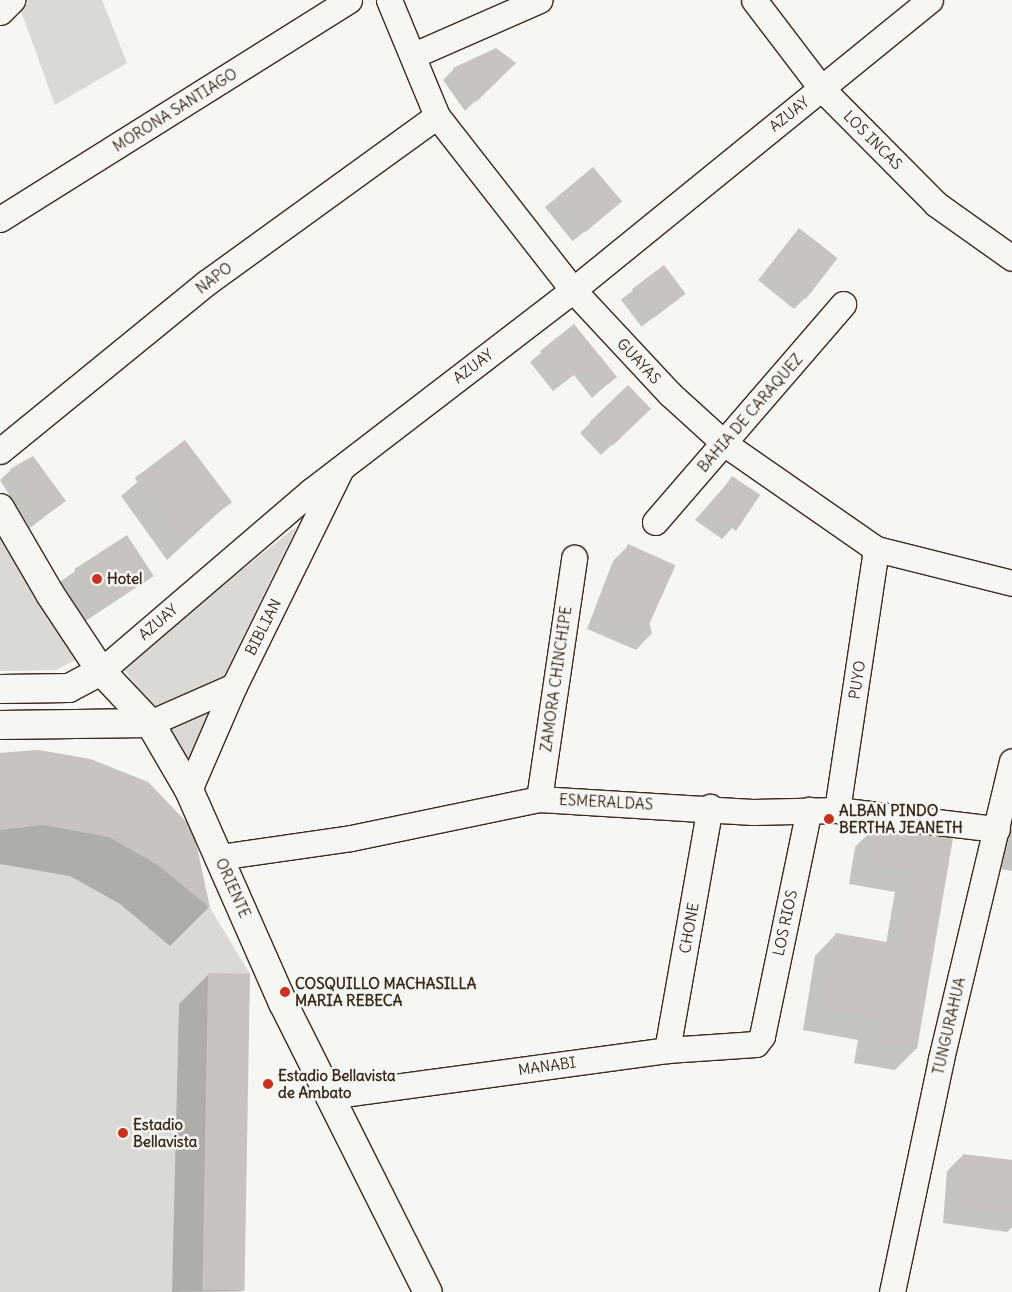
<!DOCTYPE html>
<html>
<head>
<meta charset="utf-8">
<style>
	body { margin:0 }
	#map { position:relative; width:1012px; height:1292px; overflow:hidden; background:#f6f6f2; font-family:Delius,sans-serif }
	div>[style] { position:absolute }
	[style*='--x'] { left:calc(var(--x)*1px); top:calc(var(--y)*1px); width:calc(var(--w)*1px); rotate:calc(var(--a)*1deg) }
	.green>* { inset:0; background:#dad9d3 }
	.shadow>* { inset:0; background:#0003; transform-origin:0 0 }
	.building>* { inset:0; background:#c8c3be; transform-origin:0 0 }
	.roads { filter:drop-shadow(1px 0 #3b2a1e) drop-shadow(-1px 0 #3b2a1e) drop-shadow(0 1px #3b2a1e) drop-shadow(0 -1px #3b2a1e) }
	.street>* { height:25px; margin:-12.5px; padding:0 12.5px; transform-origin:12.5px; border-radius:12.5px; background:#f6f6f2 }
	.secondary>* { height:28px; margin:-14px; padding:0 14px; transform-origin:14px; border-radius:14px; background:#f6f6f2 }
	.dots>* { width:14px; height:14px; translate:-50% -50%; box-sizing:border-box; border:2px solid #f6f6f2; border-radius:50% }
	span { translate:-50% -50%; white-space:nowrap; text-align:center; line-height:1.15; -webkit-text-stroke:5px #f6f6f2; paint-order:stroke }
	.street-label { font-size:15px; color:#3b2a1e }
	.poi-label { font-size:15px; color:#3b2a1e; font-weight:700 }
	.left { translate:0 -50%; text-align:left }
</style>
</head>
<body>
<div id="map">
	<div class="green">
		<i style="clip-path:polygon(17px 0,102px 0,127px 63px,55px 105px)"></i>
		<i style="clip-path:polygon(0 522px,81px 657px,56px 670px,0 671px)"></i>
		<i style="clip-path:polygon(297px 526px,222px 680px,152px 709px,122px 666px)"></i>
		<i style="clip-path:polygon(219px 705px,190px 763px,164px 726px)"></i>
		<i style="clip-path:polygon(38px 750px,90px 759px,148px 782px,193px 829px,210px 908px,250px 974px,241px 1292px,0 1292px,0 753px)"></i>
	</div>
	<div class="shadow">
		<i style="clip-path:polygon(514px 63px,465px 111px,443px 80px,454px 69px)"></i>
		<i style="left:593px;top:168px;width:44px;height:62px;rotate:51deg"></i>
		<i style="clip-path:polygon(799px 230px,805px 298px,794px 309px,758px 280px)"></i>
		<i style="left:664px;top:267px;width:34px;height:54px;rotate:53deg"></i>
		<i style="clip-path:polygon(574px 326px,615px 377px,592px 398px,574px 375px,553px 391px,530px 362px)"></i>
		<i style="clip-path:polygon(628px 386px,639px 419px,601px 455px,580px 433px)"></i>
		<i style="clip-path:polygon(185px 442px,231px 501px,167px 560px,121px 496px)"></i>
		<i style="clip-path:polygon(11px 470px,65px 501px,30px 528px,0 480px)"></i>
		<i style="clip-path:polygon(732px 478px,732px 528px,722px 539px,695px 520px)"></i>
		<i style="left:126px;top:537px;width:47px;height:84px;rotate:56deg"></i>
		<i style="clip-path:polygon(629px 545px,652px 633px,636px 650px,587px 629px,613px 561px)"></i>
		<i style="clip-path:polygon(0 755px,192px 829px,208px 908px,170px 946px,120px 904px,70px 876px,0 864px)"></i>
		<i style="clip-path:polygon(1012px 823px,1012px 871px,1001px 869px)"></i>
		<i style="clip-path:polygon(876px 826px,951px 839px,916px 1049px,895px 1070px,854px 1063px,858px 1040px,803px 1030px,815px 956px,836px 934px,886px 943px,895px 892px,849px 884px,855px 847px)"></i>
		<i style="clip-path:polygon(209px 974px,241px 1291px,172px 1292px,179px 1004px)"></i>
		<i style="clip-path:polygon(963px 1155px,1012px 1161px,1012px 1227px,1007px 1232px,943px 1223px,947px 1171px)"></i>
	</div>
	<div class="building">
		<i style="clip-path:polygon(496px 48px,516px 63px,476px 102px,453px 68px)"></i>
		<i style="left:593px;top:167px;width:45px;height:48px;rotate:50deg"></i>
		<i style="left:799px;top:228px;width:49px;height:52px;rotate:38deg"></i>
		<i style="left:664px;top:265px;width:36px;height:40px;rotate:53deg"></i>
		<i style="clip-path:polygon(574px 324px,617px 377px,603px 388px,585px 365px,564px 382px,540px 351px)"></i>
		<i style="left:628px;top:385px;width:33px;height:53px;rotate:46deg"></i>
		<i style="left:185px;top:440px;width:78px;height:63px;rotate:53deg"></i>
		<i style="clip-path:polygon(33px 456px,66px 501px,42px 518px,10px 469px)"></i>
		<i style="left:732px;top:476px;width:34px;height:43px;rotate:34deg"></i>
		<i style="left:127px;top:535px;width:49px;height:63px;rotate:57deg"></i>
		<i style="left:628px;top:544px;width:52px;height:73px;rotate:24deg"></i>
		<i style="clip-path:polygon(38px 750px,90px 759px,148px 782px,193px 829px,210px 908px,159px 866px,109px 837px,42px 825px,0 830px,0 753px)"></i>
		<i style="clip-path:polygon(876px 825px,953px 838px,917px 1049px,875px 1042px,879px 1019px,823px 1009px,836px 933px,903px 945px,916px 871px,870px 863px)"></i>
		<i style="left:208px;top:973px;width:42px;height:317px;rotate:1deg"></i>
		<i style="clip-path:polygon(963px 1154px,1012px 1160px,1012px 1214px,959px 1207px)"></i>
	</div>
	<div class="roads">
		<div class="street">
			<i style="--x:389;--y:0;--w:126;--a:67.5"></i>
			<i style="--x:437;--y:116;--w:221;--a:52"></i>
			<i style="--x:573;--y:290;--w:142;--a:47"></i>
			<i style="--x:670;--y:394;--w:74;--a:42.3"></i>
			<i style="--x:725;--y:444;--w:184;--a:34.8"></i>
			<i style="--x:876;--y:549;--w:140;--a:14"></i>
			<i style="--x:754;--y:0;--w:111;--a:52.7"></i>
			<i style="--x:821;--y:88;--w:163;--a:45.2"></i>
			<i style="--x:936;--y:204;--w:93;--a:35.4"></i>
			<i style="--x:414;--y:55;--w:137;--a:-23.7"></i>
			<i style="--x:0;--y:219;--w:412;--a:-32.1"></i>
			<i style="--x:0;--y:451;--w:266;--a:-39.2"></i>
			<i style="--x:206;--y:283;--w:285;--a:-35.9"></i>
			<i style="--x:655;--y:522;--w:288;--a:-49.2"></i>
			<i style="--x:101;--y:671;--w:277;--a:-40.6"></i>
			<i style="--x:311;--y:491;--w:330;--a:-37.5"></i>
			<i style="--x:573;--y:290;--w:460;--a:-39.1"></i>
			<i style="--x:150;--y:723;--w:92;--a:-23.8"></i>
			<i style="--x:189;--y:790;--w:113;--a:-66.6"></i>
			<i style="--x:234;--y:686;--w:240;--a:-63.8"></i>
			<i style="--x:539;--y:799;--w:244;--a:-81.7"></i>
			<i style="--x:837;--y:810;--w:264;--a:-81.5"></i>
			<i style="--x:219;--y:857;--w:133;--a:-8.2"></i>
			<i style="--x:351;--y:838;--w:192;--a:-11.7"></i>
			<i style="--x:539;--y:799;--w:214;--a:3.5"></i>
			<i style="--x:753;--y:812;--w:84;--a:-1.4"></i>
			<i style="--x:837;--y:810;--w:161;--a:6.8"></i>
			<i style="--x:667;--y:1050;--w:247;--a:-80"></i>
			<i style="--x:328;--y:1096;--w:342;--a:-7.7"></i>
			<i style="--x:667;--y:1050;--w:89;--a:-3.9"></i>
			<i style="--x:756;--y:1044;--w:10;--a:-53"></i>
			<i style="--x:762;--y:1036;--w:231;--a:-78.3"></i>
			<i style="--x:892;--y:1292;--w:238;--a:-78.1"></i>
			<i style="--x:941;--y:1059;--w:306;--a:-76.6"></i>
		</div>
		<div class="secondary">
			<i style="--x:0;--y:11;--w:16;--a:-45"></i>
			<i style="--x:0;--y:508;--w:99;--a:59.8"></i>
			<i style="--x:50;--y:594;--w:92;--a:56.5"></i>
			<i style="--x:101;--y:671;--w:71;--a:46.7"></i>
			<i style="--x:150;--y:723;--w:78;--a:59.8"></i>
			<i style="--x:189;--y:790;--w:233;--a:66.2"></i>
			<i style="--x:283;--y:1003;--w:323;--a:63.4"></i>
			<i style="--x:0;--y:689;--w:69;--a:-0.8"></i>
			<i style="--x:69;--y:688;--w:36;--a:-28"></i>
			<i style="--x:0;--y:725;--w:150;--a:-0.8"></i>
		</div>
	</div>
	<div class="dots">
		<i style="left:97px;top:579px;background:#c8321e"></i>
		<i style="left:829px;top:819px;background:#c8321e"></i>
		<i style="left:285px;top:992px;background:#c8321e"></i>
		<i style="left:268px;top:1084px;background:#c8321e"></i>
		<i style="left:123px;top:1133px;background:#c8321e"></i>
	</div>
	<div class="street-label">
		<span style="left:175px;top:110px;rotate:-32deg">MORONA SANTIAGO</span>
		<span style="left:789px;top:114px;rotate:-39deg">AZUAY</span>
		<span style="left:873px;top:140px;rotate:45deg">LOS INCAS</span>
		<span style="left:214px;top:278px;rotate:-37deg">NAPO</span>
		<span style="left:639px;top:361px;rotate:47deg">GUAYAS</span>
		<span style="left:473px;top:366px;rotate:-37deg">AZUAY</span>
		<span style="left:750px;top:413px;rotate:-49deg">BAHIA DE CARAQUEZ</span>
		<span style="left:158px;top:622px;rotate:-41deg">AZUAY</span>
		<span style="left:263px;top:627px;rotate:-63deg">BIBLIAN</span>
		<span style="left:556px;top:679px;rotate:-82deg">ZAMORA CHINCHIPE</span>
		<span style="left:857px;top:680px;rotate:-81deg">PUYO</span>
		<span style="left:606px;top:802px;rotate:3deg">ESMERALDAS</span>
		<span style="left:233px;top:888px;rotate:66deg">ORIENTE</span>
		<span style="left:785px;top:923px;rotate:-78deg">LOS RIOS</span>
		<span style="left:689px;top:928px;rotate:-80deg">CHONE</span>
		<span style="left:949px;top:1026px;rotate:-77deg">TUNGURAHUA</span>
		<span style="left:547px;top:1066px;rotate:-8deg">MANABI</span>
	</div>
	<div class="poi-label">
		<span class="left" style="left:107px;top:579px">Hotel</span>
		<span class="left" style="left:839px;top:819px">ALBAN PINDO<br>BERTHA JEANETH</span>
		<span class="left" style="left:295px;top:992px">COSQUILLO MACHASILLA<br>MARIA REBECA</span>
		<span class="left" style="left:278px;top:1084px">Estadio Bellavista<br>de Ambato</span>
		<span class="left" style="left:133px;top:1133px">Estadio<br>Bellavista</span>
	</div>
</div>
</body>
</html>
